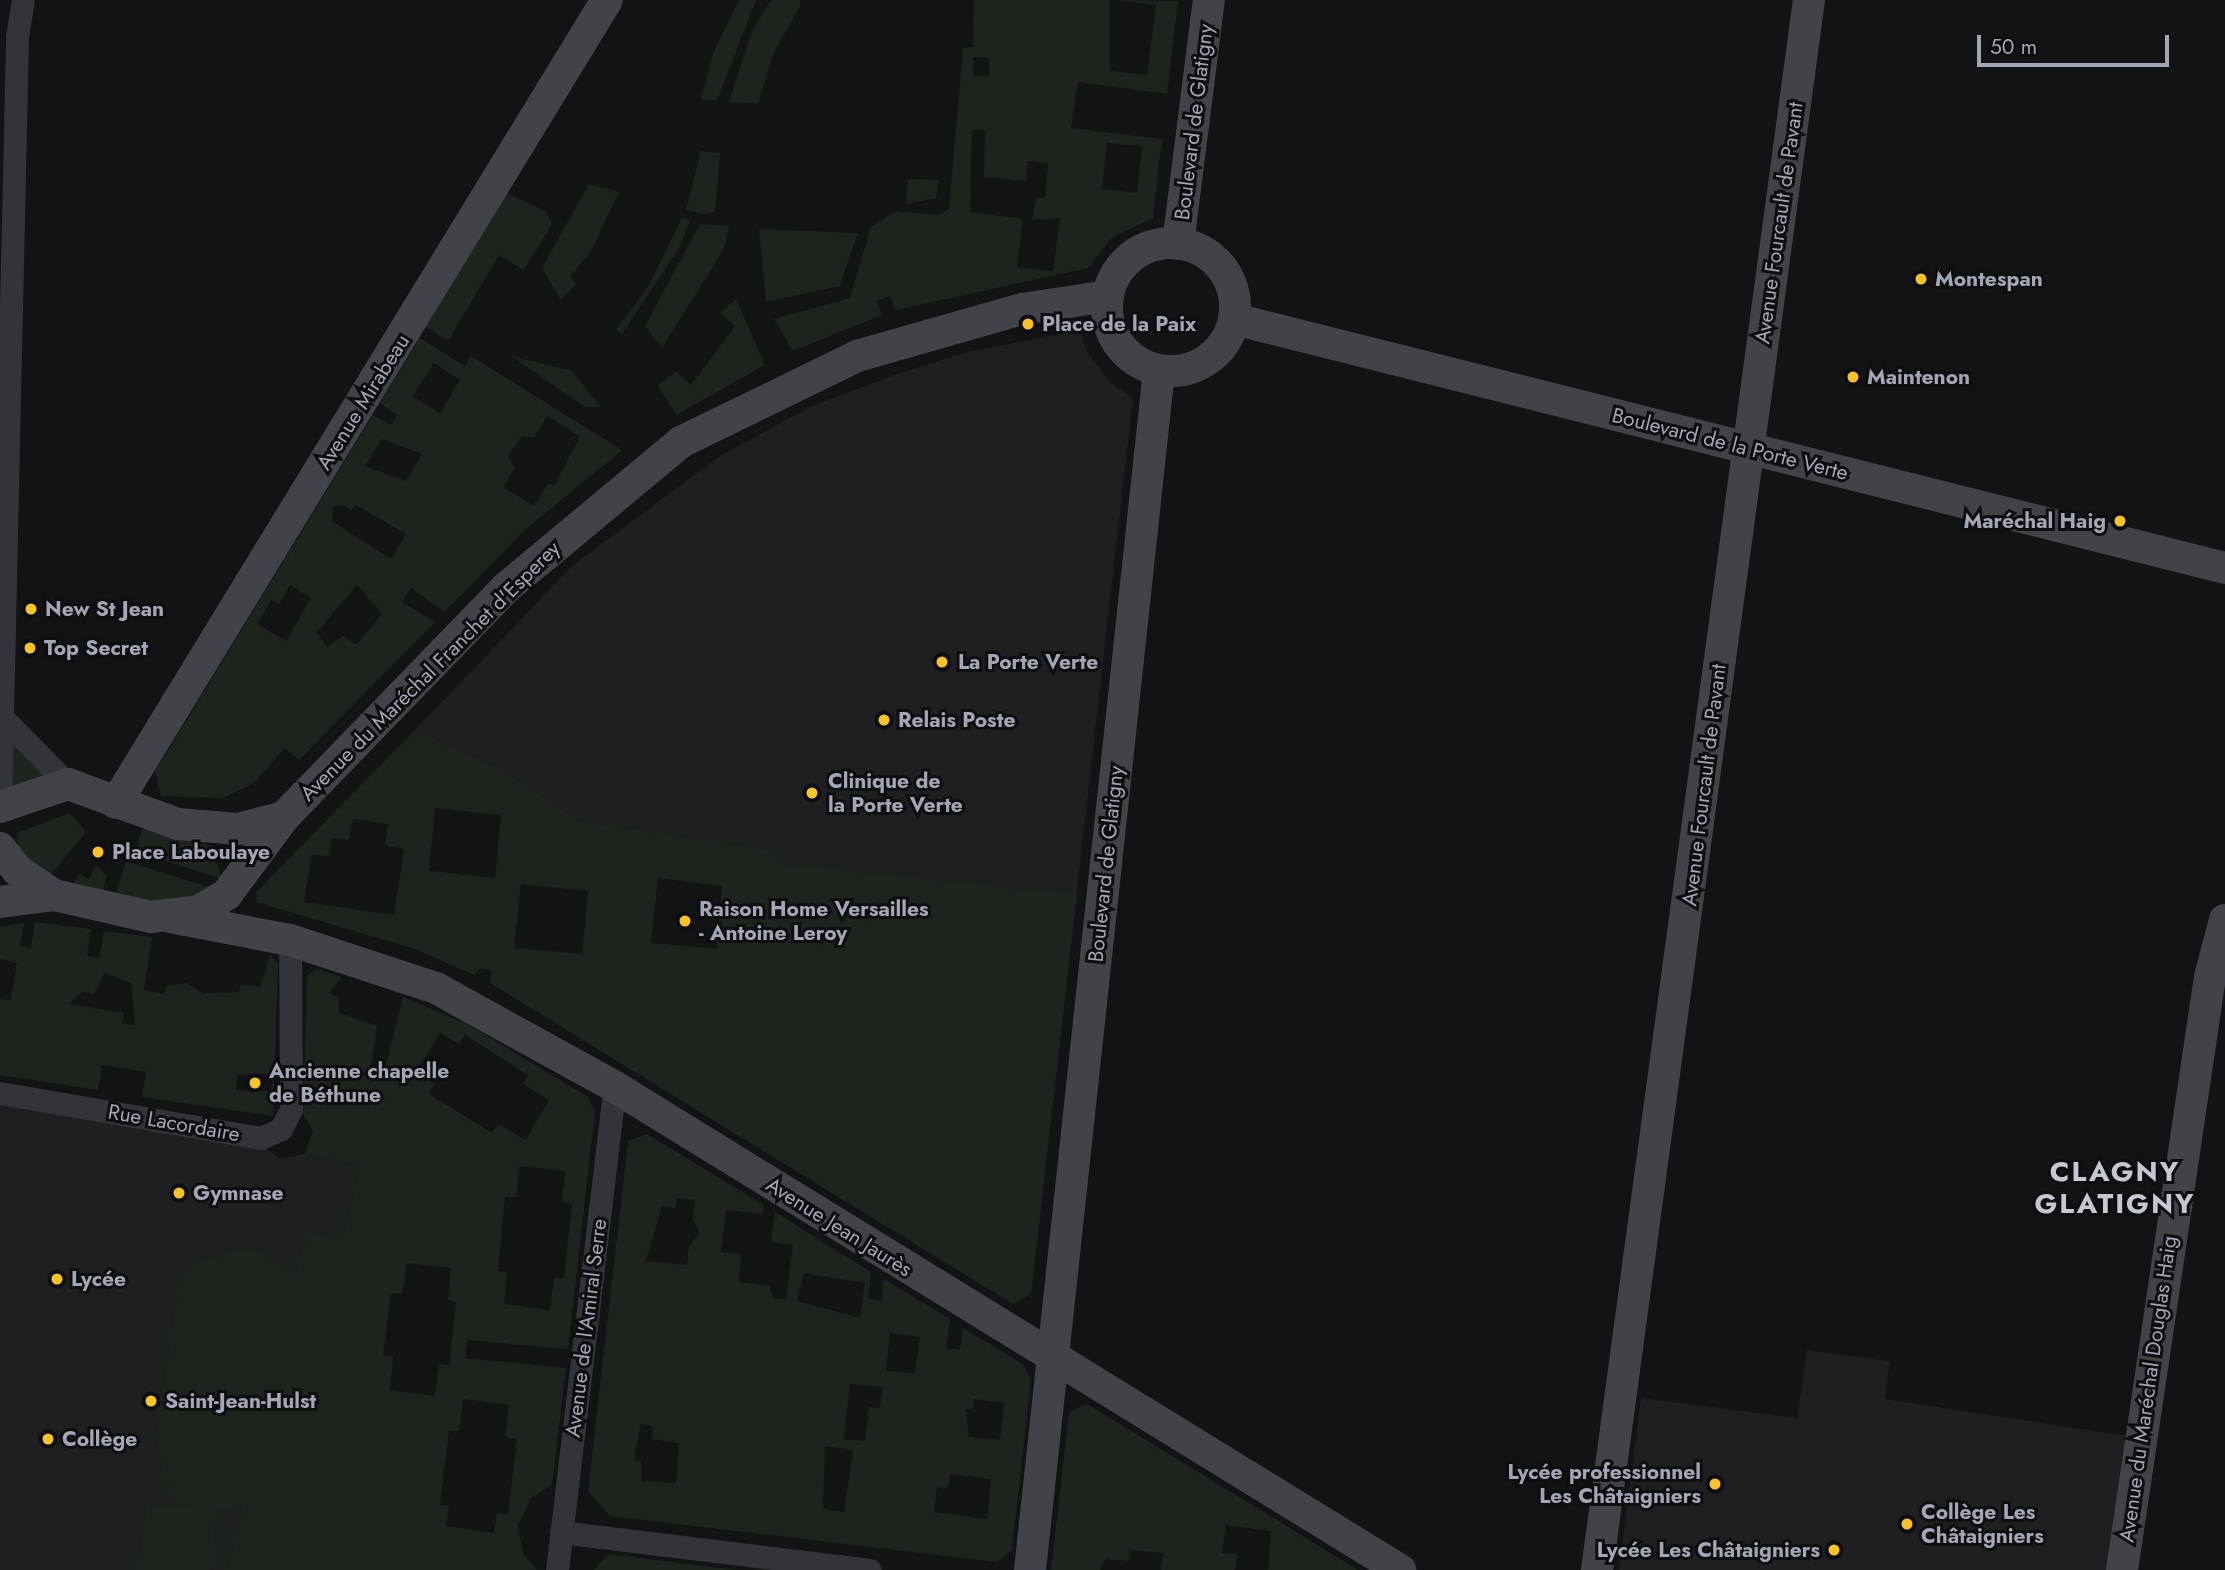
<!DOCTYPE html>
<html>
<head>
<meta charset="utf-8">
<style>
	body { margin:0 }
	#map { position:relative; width:2225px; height:1570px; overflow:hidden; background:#131214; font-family:Jost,sans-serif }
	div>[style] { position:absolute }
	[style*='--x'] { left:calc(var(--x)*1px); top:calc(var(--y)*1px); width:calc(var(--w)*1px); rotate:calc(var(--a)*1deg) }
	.built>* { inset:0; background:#1f1e21 }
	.green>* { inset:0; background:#1d241e }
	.street>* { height:23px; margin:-11.5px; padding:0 11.5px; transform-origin:11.5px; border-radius:11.5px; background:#333439 }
	.secondary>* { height:32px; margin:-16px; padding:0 16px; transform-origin:16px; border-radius:16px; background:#414349 }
	.secondary>.ring { margin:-16px; padding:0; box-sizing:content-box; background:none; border:32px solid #414349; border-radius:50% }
	.dots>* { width:19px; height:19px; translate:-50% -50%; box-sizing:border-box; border:4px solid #0e0d0f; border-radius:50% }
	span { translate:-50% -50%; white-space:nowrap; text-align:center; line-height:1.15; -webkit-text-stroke:6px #0e0d0f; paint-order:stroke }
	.street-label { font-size:21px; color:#a3a7b5 }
	.poi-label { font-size:21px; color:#a3a7b5; font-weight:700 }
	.left { translate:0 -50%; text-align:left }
	.right { translate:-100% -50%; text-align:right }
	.district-label { font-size:28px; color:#c5c7d1; font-weight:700; letter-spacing:2px }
	.scale { position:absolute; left:1977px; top:35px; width:192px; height:32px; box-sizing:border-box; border:4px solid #a3a7b5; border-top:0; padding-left:9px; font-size:21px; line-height:24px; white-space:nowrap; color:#a3a7b5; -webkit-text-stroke:5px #0e0d0f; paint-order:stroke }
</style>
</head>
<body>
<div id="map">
	<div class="built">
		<i style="clip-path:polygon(1081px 330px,1087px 352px,1111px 383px,1133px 398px,1031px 1294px,1013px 1304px,682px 1101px,773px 850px,580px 821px,494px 765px,415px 730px,573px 565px,720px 456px,812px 406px,897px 374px,967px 352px)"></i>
		<i style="clip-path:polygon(0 1105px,266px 1148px,281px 1159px,305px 1154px,360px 1166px,261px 1570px,0 1570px)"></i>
		<i style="clip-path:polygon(1807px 1350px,1890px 1361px,1885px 1399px,2127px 1436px,2107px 1570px,1619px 1570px,1641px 1398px,1797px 1418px)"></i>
	</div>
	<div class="green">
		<i style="clip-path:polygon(739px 0,756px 0,717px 101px,701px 99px,713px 53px)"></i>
		<i style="clip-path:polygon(771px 0,800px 0,800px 6px,773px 54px,758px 104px,729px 102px,752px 31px)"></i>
		<i style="clip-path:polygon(evenodd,974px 0,1110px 0,1110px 71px,1147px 75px,1156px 5px,1116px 0,1178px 1px,1167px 94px,1078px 82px,1071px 128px,1162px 139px,1153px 218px,1112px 237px,1088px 268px,896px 310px,890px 296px,877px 301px,882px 315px,793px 351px,774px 319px,850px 298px,871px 227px,896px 211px,938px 215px,949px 209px,963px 48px,973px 47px,974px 0,973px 57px,989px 58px,989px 76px,973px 76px,973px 57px,974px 0,972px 130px,985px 130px,984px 177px,1026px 181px,1028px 161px,1048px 163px,1045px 198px,1036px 198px,1032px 220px,1060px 218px,1053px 271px,1017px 267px,1023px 219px,970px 212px,972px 130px,974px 0,1107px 143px,1142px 146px,1137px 193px,1102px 189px,1107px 143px)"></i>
		<i style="clip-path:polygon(701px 151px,720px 153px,715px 212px,704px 214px,686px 210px)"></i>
		<i style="clip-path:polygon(908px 179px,939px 180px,936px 198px,906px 204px)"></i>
		<i style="clip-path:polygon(589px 184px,619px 192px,591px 251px,570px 277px,576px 284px,561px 300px,542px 268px)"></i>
		<i style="clip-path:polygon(507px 193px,547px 212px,552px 224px,524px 270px,499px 255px,448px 341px,426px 327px)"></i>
		<i style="clip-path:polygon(682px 218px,690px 221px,679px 248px,622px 334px,616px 330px,649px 285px)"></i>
		<i style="clip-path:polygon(700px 224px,729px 226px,724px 249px,662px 348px,645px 326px)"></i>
		<i style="clip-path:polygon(759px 229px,858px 233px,840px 286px,766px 302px)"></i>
		<i style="clip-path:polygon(736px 299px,765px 365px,676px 415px,658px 386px,676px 371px,691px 385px,735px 326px,720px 313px)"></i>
		<i style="clip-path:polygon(evenodd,420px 338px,465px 366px,471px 356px,622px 450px,525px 530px,444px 612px,411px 588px,402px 602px,435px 622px,299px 760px,285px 748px,254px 783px,223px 798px,161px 796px,155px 772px,373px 415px,391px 425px,397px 415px,380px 403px,420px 338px,434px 363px,460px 380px,440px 413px,413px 396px,434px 363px,420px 338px,547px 416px,580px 437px,554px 486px,549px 483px,534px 506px,503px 487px,515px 468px,508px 456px,522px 436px,534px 437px,547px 416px,420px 338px,382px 439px,422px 454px,406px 481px,365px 466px,382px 439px,420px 338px,343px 505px,351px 510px,356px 505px,406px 534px,391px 559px,332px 521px,333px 507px,343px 505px,420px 338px,290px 585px,311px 598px,286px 641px,257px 624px,271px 600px,279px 604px,290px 585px,420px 338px,357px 585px,382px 614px,356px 645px,343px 636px,327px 647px,317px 632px,357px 585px)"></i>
		<i style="clip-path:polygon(511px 356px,572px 371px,601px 407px,585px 407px)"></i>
		<i style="clip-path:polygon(evenodd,415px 730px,494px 765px,580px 821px,773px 850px,772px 863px,1077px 895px,1031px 1294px,1013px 1304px,490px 983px,492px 971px,481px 968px,474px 975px,415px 949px,256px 902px,257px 891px,415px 730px,435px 808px,501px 815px,495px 878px,429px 871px,435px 808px,415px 730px,353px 819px,388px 824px,385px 845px,404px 849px,394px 915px,304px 902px,312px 855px,328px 856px,332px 838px,349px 840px,353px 819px,415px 730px,658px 878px,722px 886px,716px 949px,651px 943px,658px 878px,415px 730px,521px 884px,588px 891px,582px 954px,514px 948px,521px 884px)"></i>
		<i style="clip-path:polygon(11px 742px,49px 774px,13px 791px,8px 785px)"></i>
		<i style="clip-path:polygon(70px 813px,86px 832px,48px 878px,20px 852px,16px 833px)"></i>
		<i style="clip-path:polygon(144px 824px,211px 846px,222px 879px,135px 851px)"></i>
		<i style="clip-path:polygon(126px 861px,217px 890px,180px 906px,114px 900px)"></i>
		<i style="clip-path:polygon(96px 865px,106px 876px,102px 899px,70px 890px,79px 874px,89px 879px)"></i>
		<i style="clip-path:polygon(evenodd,35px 922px,91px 929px,87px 956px,99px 958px,104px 931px,152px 937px,144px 990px,164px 994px,166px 986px,186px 983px,203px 993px,239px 992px,240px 984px,260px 987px,270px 955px,278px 964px,273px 1116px,142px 1097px,146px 1072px,102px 1065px,98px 1090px,0 1075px,0 999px,11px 1000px,17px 963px,0 959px,0 927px,24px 923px,20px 946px,31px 948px,35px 922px,104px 973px,131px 983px,135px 1025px,122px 1023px,124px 1013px,69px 1004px,82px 992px,94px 994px,104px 973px,35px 922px,265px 1073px,273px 1081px,270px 1091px,236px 1090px,237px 1075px,265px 1073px)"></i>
		<i style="clip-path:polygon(evenodd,317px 969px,342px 977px,329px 993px,338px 997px,339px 1013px,377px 1026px,371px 1065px,385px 1068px,403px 997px,467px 1024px,588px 1097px,595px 1112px,568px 1349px,467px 1340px,465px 1358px,566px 1368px,552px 1485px,531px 1498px,518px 1525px,523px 1554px,537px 1570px,228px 1570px,243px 1503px,217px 1512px,211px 1570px,139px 1570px,146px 1504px,193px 1509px,176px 1498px,164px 1479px,156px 1439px,177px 1297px,187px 1275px,202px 1261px,247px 1249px,269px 1255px,295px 1278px,307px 1234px,342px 1240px,360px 1166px,305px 1154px,313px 1131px,303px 1115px,307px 975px,317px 969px,440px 1033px,459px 1044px,465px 1035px,528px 1075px,523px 1084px,549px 1100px,526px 1140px,498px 1124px,492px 1133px,429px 1094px,434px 1084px,416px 1072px,440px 1033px,317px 969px,520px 1166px,565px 1171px,562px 1202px,572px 1204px,564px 1278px,554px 1278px,550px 1310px,504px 1304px,507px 1272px,498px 1271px,505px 1197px,516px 1197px,520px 1166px,317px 969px,407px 1263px,451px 1268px,448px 1300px,456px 1302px,449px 1365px,439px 1364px,435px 1396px,390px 1390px,393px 1357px,383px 1355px,391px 1293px,402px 1294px,407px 1263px,317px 969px,463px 1399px,509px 1405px,505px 1437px,517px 1439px,508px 1514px,497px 1513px,494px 1533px,446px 1526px,449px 1506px,440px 1505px,449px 1431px,459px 1431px,463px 1399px)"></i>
		<i style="clip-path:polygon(evenodd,647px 1134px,764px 1205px,763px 1214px,726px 1210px,721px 1252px,741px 1254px,739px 1282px,770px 1286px,773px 1298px,786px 1299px,793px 1245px,771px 1242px,775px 1212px,871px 1272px,868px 1299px,881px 1301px,884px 1279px,950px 1319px,946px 1348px,960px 1350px,963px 1328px,1023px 1364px,1031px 1381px,1012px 1550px,997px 1562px,610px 1516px,588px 1491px,628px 1141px,647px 1134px,677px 1198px,695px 1200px,693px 1219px,700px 1233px,689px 1246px,687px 1265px,646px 1261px,662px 1206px,675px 1208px,677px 1198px,647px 1134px,804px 1273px,865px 1283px,860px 1318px,797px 1301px,804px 1273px,647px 1134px,890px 1333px,920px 1337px,915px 1373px,886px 1371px,890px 1333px,647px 1134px,850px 1384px,883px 1387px,880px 1408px,869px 1407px,865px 1441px,844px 1439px,850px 1384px,647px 1134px,974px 1399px,1004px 1403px,1000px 1440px,969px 1437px,966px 1409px,973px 1409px,974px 1399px,647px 1134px,641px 1423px,653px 1427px,652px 1439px,679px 1443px,676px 1483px,642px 1481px,641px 1461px,634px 1460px,641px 1423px,647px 1134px,825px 1446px,853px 1450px,844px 1512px,823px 1509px,825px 1446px,647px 1134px,950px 1474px,991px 1479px,987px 1519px,934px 1512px,937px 1487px,948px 1488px,950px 1474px)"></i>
		<i style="clip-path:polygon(1087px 1404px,1285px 1525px,1358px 1570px,1268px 1570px,1271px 1531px,1226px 1525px,1222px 1553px,1237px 1554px,1235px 1570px,1161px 1570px,1163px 1553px,1130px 1550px,1128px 1561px,1106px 1559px,1100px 1570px,1051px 1570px,1069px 1412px)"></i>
		<i style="clip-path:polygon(608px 1554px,711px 1567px,737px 1570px,594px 1570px)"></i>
	</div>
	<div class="street">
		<i style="--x:5;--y:720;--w:90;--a:45.5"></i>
		<i style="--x:0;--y:806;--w:769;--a:-88.73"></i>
		<i style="--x:17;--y:37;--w:37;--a:-81"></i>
		<i style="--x:0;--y:1093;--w:265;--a:9.8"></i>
		<i style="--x:261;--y:1138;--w:22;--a:-24"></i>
		<i style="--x:281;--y:1129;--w:22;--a:-63"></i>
		<i style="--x:291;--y:1109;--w:169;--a:-90.3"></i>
		<i style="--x:561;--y:1532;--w:311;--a:7"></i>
		<i style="--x:557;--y:1570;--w:486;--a:-83.2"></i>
	</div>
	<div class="secondary">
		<i class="ring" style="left:1107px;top:243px;width:96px;height:96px"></i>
		<i style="--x:1178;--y:244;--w:246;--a:-82.8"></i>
		<i style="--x:1234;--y:319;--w:1022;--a:14.1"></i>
		<i style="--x:116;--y:803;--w:941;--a:-58.56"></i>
		<i style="--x:0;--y:807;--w:72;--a:-18.7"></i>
		<i style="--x:68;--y:784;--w:117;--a:20"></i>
		<i style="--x:178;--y:824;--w:60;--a:4.8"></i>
		<i style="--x:238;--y:829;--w:48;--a:-14.6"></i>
		<i style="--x:0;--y:848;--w:28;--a:52"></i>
		<i style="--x:17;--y:870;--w:45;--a:34"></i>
		<i style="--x:54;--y:895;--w:99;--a:12.8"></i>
		<i style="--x:151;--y:917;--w:48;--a:-7.1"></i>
		<i style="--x:199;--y:911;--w:33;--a:-31"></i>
		<i style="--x:227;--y:894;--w:96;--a:-53.5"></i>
		<i style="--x:284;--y:817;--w:320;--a:-45.9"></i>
		<i style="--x:507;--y:587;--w:226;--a:-39.8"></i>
		<i style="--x:681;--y:442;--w:196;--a:-26"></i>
		<i style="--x:857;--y:356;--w:172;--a:-15.9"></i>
		<i style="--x:1022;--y:309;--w:87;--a:-8.6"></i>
		<i style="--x:0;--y:902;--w:54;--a:-7.4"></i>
		<i style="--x:170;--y:917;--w:122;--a:10.9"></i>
		<i style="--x:290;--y:940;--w:154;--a:18.2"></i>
		<i style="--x:436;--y:988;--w:205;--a:28.9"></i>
		<i style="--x:615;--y:1087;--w:922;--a:31.6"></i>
		<i style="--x:1030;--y:1570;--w:1206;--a:-83.86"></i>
		<i style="--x:1597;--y:1570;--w:1584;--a:-82.31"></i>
		<i style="--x:2122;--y:1570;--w:599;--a:-81.56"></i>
		<i style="--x:2210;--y:977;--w:59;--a:-75.3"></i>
	</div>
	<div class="dots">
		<i style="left:1921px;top:279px;background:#f7c328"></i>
		<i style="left:1028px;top:324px;background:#f7c328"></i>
		<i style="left:1853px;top:377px;background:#f7c328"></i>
		<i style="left:2120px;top:521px;background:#f7c328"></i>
		<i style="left:31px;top:609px;background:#f7c328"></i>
		<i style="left:30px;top:648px;background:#f7c328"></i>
		<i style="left:942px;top:662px;background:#f7c328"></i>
		<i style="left:884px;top:720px;background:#f7c328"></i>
		<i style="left:812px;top:793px;background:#f7c328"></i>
		<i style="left:98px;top:852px;background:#f7c328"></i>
		<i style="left:685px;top:921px;background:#f7c328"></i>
		<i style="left:255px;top:1083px;background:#f7c328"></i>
		<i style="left:179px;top:1193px;background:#f7c328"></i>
		<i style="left:57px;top:1279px;background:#f7c328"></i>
		<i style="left:151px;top:1401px;background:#f7c328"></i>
		<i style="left:48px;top:1439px;background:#f7c328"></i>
		<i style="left:1715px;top:1484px;background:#f7c328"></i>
		<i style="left:1907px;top:1524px;background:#f7c328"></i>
		<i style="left:1834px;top:1550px;background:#f7c328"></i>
	</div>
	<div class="street-label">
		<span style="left:1194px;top:122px;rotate:-83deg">Boulevard de Glatigny</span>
		<span style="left:1779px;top:223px;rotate:-82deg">Avenue Fourcault de Pavant</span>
		<span style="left:363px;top:402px;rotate:-58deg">Avenue Mirabeau</span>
		<span style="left:1730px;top:444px;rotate:14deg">Boulevard de la Porte Verte</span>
		<span style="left:430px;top:671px;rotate:-45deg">Avenue du Maréchal Franchet d'Esperey</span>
		<span style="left:1704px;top:785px;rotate:-83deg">Avenue Fourcault de Pavant</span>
		<span style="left:1106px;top:864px;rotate:-84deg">Boulevard de Glatigny</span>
		<span style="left:174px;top:1123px;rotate:10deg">Rue Lacordaire</span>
		<span style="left:839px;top:1227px;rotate:32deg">Avenue Jean Jaurès</span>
		<span style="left:586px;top:1328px;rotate:-83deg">Avenue de l'Amiral Serre</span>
		<span style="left:2148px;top:1389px;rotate:-82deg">Avenue du Maréchal Douglas Haig</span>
	</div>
	<div class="poi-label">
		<span class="left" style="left:1935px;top:279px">Montespan</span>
		<span class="left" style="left:1042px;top:324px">Place de la Paix</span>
		<span class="left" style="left:1867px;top:377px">Maintenon</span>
		<span class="right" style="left:2106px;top:521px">Maréchal Haig</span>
		<span class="left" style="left:45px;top:609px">New St Jean</span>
		<span class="left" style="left:44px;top:648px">Top Secret</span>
		<span class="left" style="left:958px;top:662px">La Porte Verte</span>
		<span class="left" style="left:898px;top:720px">Relais Poste</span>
		<span class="left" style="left:828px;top:793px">Clinique de<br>la Porte Verte</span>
		<span class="left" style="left:112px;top:852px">Place Laboulaye</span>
		<span class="left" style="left:699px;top:921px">Raison Home Versailles<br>- Antoine Leroy</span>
		<span class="left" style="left:269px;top:1083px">Ancienne chapelle<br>de Béthune</span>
		<span class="left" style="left:193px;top:1193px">Gymnase</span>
		<span class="left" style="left:71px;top:1279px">Lycée</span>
		<span class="left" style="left:165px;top:1401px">Saint-Jean-Hulst</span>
		<span class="left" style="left:62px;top:1439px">Collège</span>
		<span class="right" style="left:1701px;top:1484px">Lycée professionnel<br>Les Châtaigniers</span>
		<span class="left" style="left:1921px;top:1524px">Collège Les<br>Châtaigniers</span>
		<span class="right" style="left:1820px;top:1550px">Lycée Les Châtaigniers</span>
	</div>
	<div class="district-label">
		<span style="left:2115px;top:1188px">CLAGNY<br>GLATIGNY</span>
	</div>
	<div class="scale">50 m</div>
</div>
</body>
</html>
